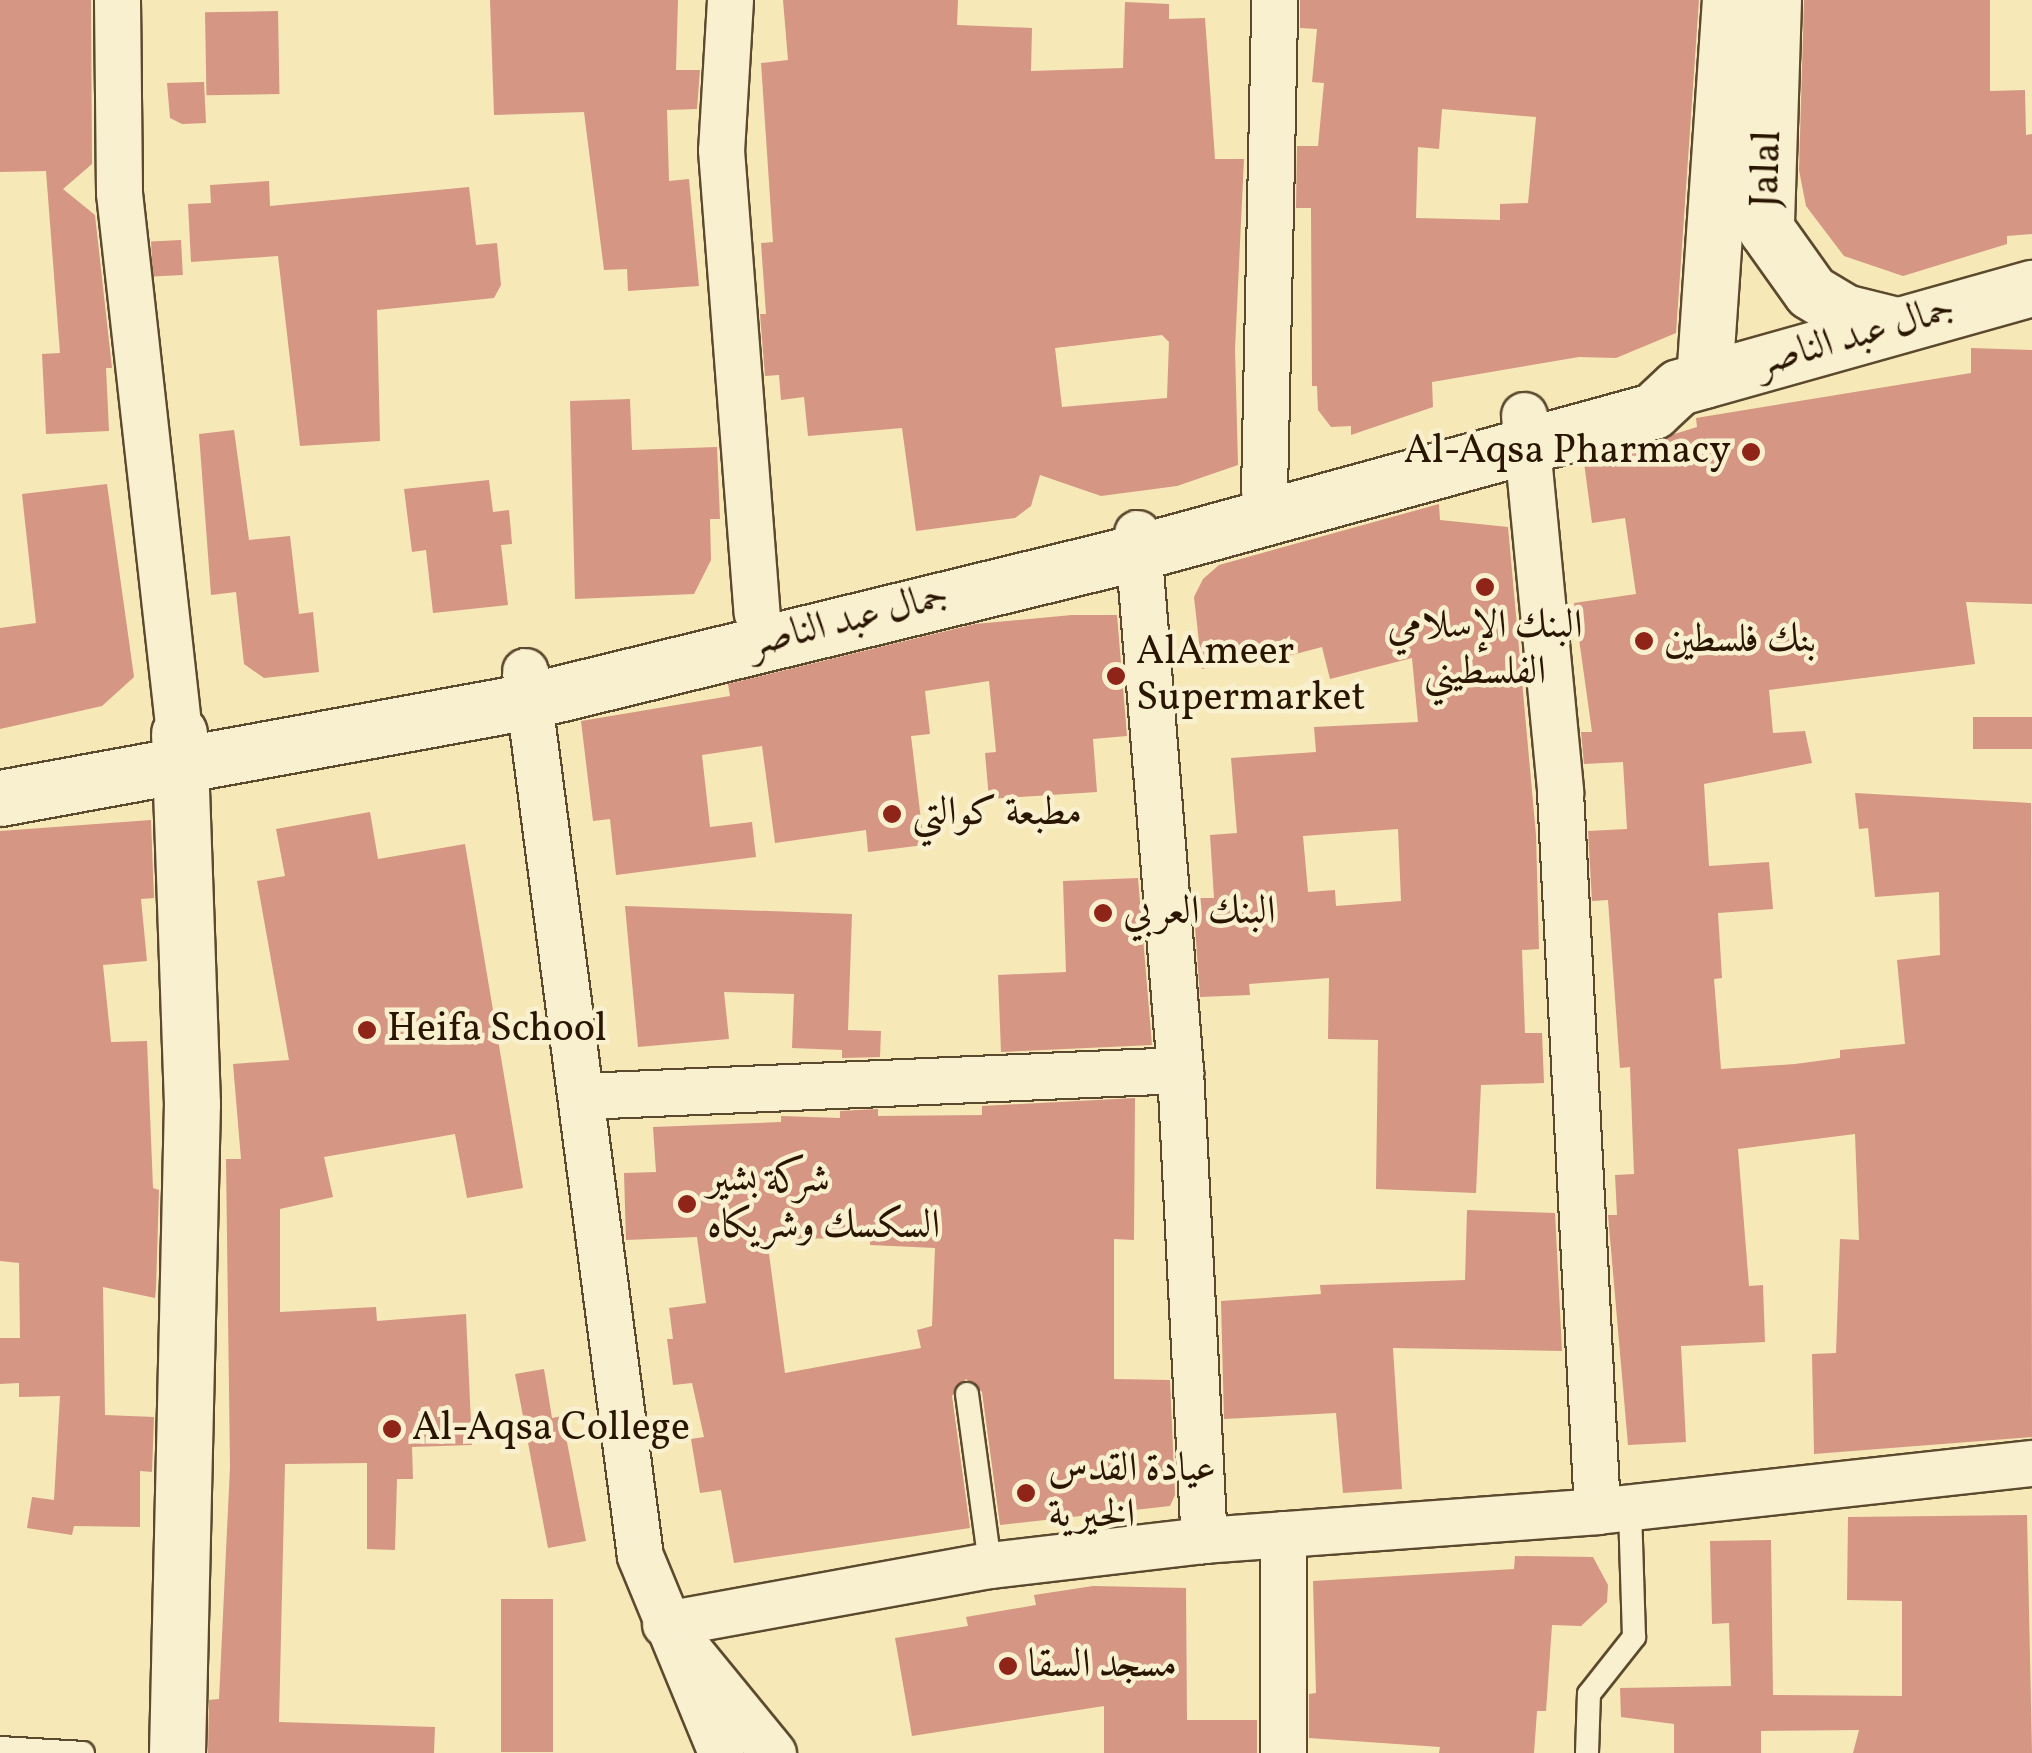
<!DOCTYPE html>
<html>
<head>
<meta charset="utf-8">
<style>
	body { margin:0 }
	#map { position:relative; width:2032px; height:1753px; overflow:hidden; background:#f6e8b7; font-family:Vollkorn,Amiri,serif }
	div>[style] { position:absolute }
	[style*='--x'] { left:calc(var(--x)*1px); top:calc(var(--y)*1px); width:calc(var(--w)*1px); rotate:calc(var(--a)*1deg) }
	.building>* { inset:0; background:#d59683; transform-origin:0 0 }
	.roads { filter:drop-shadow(2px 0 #5c4a2e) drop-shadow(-2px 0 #5c4a2e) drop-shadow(0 2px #5c4a2e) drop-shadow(0 -2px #5c4a2e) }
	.service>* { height:22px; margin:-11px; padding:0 11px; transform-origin:11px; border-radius:11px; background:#f9f0d0 }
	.minor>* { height:45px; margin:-22.5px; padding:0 22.5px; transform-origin:22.5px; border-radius:22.5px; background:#f9f0d0 }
	.tertiary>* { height:55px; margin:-27.5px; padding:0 27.5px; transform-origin:27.5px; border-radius:27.5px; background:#f9f0d0 }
	.secondary>* { height:55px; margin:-27.5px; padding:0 27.5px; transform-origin:27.5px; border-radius:27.5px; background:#f9f0d0 }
	.dots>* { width:28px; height:28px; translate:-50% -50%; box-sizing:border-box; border:5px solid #f9f0d0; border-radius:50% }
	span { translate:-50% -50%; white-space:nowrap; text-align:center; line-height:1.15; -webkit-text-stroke:9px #f9f0d0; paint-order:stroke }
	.street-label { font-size:40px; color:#291500 }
	.poi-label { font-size:40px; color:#291500 }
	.right { translate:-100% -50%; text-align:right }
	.left { translate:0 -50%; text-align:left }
</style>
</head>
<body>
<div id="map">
	<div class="building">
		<i style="clip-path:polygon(0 0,91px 0,92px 164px,63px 189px,95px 215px,112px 368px,106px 368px,109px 431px,46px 434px,42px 354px,60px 353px,46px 171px,0 172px)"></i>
		<i style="clip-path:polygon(490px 0,678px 0,676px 70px,700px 70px,697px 109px,667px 110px,669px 181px,689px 179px,699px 286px,628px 291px,627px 269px,604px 270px,584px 112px,494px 115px)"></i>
		<i style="clip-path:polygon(evenodd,783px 0,958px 0,957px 25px,1032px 28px,1031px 71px,1123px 68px,1125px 2px,1169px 4px,1169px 19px,1205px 18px,1215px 159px,1244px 159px,1235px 349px,1238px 465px,1177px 486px,1101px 496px,1040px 475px,1031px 506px,1015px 518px,916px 531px,902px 428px,808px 436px,804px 397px,781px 400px,779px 375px,765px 376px,760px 314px,766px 314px,761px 243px,773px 242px,761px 63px,788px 60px,783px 0,1162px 335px,1169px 342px,1167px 398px,1062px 407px,1055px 348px,1162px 335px)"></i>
		<i style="clip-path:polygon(evenodd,1300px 0,1699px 0,1676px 333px,1616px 358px,1579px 357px,1432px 382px,1433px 407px,1351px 435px,1351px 426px,1331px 427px,1318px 410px,1317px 386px,1312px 386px,1311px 208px,1296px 208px,1297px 146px,1318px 146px,1324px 83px,1312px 82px,1317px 29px,1300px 28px,1300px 0,1442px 109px,1536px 117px,1528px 203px,1500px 204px,1500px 220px,1416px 218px,1418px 147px,1439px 149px,1442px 109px)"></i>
		<i style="clip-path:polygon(1804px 0,1990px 0,1990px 91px,2025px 90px,2026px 135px,2032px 134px,2032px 234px,2007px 236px,2007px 244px,1903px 276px,1844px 256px,1806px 206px,1799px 170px)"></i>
		<i style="left:278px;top:11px;width:83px;height:73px;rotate:89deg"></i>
		<i style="clip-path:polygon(204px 82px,206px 123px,182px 124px,170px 118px,167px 83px)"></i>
		<i style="clip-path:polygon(269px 181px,270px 206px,469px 187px,476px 245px,497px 243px,501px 285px,494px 298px,377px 310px,380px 441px,300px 446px,278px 256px,191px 262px,188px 204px,211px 203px,210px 185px)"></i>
		<i style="left:181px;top:240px;width:35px;height:30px;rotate:87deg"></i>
		<i style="clip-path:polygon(1971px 348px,2032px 350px,2032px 604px,1966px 602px,1975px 664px,1769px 690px,1773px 733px,1805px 731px,1812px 763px,1704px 784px,1709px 866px,1769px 862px,1773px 909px,1718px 913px,1722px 978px,1714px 979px,1721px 1069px,1795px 1064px,1840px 1058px,1840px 1050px,1905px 1044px,1897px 960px,1940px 955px,1939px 892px,1875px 897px,1868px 828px,1859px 829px,1855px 793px,2031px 803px,2032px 1437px,1814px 1454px,1812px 1354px,1836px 1353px,1840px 1239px,1859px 1240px,1855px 1134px,1738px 1149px,1749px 1286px,1763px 1285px,1765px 1342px,1681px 1346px,1686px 1442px,1628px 1445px,1608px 1215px,1617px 1215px,1615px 1175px,1634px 1174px,1630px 1067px,1620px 1068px,1608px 900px,1592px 901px,1588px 831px,1627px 829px,1623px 762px,1584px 764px,1581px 732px,1592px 732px,1574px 603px,1636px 594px,1625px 518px,1592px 523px,1584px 462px,1697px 427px,1696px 418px,1971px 373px)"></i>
		<i style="clip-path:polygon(630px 399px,632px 450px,717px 447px,720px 519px,710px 519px,711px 560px,694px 594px,575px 599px,570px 401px)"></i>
		<i style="clip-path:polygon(234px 430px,249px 540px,290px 536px,299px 614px,313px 612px,319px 672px,264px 678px,244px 664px,236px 592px,211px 595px,199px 434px)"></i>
		<i style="clip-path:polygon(489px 480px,493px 512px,509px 510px,512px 544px,501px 545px,508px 605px,433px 613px,426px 550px,412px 552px,404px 489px)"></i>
		<i style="clip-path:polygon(107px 484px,134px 677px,102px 706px,0 729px,0 628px,36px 623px,22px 494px)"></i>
		<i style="clip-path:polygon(evenodd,1439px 504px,1440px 520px,1508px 527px,1536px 835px,1539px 949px,1522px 950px,1525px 1033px,1542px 1033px,1544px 1083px,1481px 1085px,1476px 1193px,1376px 1189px,1378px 1040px,1328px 1039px,1329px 978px,1249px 984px,1250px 995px,1200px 997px,1193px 898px,1214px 898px,1210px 835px,1237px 833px,1231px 758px,1316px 752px,1314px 727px,1418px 722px,1412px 658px,1330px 679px,1322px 647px,1254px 665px,1252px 656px,1202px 669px,1194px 597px,1203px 579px,1219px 565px,1439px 504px,1398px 829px,1401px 901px,1336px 906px,1335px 890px,1308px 892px,1303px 836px,1398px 829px)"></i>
		<i style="clip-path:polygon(1072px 615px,1117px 615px,1127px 736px,1093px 739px,1097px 792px,989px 799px,985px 753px,996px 752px,989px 681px,925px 691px,930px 734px,911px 736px,924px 845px,868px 852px,866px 830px,775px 843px,762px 746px,702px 755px,710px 827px,752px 822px,756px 857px,616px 875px,610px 819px,593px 821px,581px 721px,730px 696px,728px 684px,975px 624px)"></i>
		<i style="left:2032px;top:717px;width:32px;height:59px;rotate:90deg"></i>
		<i style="clip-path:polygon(370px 812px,378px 859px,465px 844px,523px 1188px,467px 1198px,455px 1134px,324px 1157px,333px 1197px,280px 1209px,280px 1312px,376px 1307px,377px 1321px,466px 1314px,472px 1445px,412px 1447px,413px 1479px,397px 1479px,395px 1550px,367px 1549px,367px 1463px,285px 1464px,279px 1722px,435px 1727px,434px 1753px,208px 1753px,209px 1700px,219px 1699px,230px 1467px,226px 1159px,241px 1159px,233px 1064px,289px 1060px,257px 881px,285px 876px,276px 829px)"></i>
		<i style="clip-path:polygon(151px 820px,154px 898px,141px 899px,147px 961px,103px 965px,111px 1042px,147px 1041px,153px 1188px,159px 1190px,156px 1288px,155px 1298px,103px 1287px,105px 1415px,154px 1417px,152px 1472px,140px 1471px,140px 1527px,74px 1526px,72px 1535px,27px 1528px,32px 1497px,54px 1500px,60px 1396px,19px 1397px,19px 1383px,0 1384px,0 1338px,20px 1338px,19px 1263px,0 1261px,0 831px)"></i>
		<i style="clip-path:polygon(1138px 878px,1152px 1045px,1001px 1052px,998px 975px,1066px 972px,1063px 881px)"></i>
		<i style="clip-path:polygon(625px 906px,852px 914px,848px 1030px,881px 1031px,880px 1057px,842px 1058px,842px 1050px,792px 1048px,794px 994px,724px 992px,729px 1039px,638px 1047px)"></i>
		<i style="clip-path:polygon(evenodd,1135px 1098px,1134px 1240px,1114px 1239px,1114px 1379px,1170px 1380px,1175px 1495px,1170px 1506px,1000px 1525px,982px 1392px,966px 1379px,952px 1396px,970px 1528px,734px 1563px,721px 1490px,700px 1493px,691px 1439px,704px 1437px,692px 1383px,673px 1385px,667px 1339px,673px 1339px,669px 1308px,706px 1303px,697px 1237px,626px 1240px,624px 1173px,656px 1172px,653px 1127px,781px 1122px,781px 1116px,840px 1118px,840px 1111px,878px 1109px,878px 1116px,982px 1115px,982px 1106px,1135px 1098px,870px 1238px,870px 1245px,935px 1248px,932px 1326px,917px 1330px,921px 1348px,785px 1373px,767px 1239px,870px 1238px)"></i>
		<i style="clip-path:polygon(1467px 1210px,1555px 1213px,1562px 1351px,1393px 1348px,1402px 1489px,1343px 1493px,1336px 1413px,1224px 1419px,1221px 1301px,1321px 1294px,1320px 1285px,1465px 1280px)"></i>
		<i style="clip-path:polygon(544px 1369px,552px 1418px,562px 1416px,586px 1541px,548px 1548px,515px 1374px)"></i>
		<i style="clip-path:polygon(2027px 1515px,2032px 1753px,1853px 1753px,1859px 1730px,1761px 1731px,1761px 1753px,1674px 1753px,1674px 1724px,1621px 1717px,1620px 1688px,1731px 1686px,1729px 1623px,1712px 1624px,1710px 1541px,1771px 1540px,1773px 1695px,1902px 1696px,1902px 1601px,1847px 1600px,1848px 1517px)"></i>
		<i style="clip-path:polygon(1515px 1556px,1593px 1557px,1608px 1585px,1607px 1602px,1581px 1626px,1552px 1625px,1546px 1711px,1537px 1711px,1534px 1753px,1439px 1753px,1440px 1747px,1309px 1738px,1309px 1694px,1316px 1693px,1313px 1581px,1514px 1569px)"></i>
		<i style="clip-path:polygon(1093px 1586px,1186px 1588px,1187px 1720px,1257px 1720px,1257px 1753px,1104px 1753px,1104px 1706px,912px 1736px,895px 1638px,968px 1626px,966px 1617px,1036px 1605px,1034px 1595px)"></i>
		<i style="left:501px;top:1599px;width:52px;height:153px"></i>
	</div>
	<div class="roads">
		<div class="service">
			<i style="--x:967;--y:1394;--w:173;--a:82.3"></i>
			<i style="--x:0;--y:1748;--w:83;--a:3.4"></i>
			<i style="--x:1587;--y:1753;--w:59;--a:-88.1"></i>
			<i style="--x:1589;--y:1694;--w:73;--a:-51.7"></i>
			<i style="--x:1634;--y:1637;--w:130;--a:-91.8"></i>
		</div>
		<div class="minor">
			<i style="--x:117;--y:0;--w:193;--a:89.4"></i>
			<i style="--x:119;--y:193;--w:543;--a:83.66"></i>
			<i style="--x:730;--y:0;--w:150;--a:93.4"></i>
			<i style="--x:721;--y:150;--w:464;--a:85.6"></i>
			<i style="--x:1524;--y:415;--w:379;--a:84.5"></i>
			<i style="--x:1560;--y:792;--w:720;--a:87.05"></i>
			<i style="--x:1264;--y:492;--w:492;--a:-88.8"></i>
			<i style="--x:1137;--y:533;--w:539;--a:85.42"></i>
			<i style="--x:1180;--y:1070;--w:471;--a:87.1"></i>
			<i style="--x:525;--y:671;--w:892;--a:82.6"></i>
			<i style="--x:640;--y:1556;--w:213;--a:67.6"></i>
			<i style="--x:583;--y:1096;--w:598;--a:-2.49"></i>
			<i style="--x:1283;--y:1534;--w:219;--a:90"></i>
			<i style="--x:665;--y:1624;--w:330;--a:-10.3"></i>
			<i style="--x:990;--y:1565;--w:215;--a:-6.7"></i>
			<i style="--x:1204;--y:1540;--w:394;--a:-4.2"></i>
			<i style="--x:1597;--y:1511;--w:438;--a:-6.3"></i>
			<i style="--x:692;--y:1654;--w:128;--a:50.7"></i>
		</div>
		<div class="tertiary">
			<i style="--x:177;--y:1753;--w:649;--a:-88.68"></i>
			<i style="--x:192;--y:1104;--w:371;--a:-92"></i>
		</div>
		<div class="secondary">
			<i style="--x:1773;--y:0;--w:229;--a:91.8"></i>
			<i style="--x:1766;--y:229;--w:77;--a:54.5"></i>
			<i style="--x:1811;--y:292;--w:39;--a:31"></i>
			<i style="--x:1844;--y:312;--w:54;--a:14"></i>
			<i style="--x:1704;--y:380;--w:381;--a:-86.1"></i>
			<i style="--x:0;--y:798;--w:538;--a:-10.39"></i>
			<i style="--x:529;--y:701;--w:628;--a:-13.73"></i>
			<i style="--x:1139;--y:552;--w:533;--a:-15.34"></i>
			<i style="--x:1653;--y:411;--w:35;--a:-43"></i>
			<i style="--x:1679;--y:387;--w:367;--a:-15.7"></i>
		</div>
	</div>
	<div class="dots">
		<i style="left:1751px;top:452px;background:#8f2418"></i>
		<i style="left:1485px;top:587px;background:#8f2418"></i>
		<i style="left:1644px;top:641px;background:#8f2418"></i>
		<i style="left:1116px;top:676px;background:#8f2418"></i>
		<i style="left:892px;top:814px;background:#8f2418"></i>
		<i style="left:1103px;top:913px;background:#8f2418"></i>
		<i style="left:367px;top:1030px;background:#8f2418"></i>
		<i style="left:687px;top:1204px;background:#8f2418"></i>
		<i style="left:392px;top:1429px;background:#8f2418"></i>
		<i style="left:1026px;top:1493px;background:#8f2418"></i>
		<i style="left:1008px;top:1666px;background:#8f2418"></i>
	</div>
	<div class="street-label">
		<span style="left:1768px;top:169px;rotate:-88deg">Jalal</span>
		<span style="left:1856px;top:337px;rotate:-16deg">جمال عبد الناصر</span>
		<span style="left:849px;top:621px;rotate:-14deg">جمال عبد الناصر</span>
	</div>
	<div class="poi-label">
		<span class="right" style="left:1731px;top:452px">Al-Aqsa Pharmacy</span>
		<span style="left:1485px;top:650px">البنك الإسلامي<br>الفلسطيني</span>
		<span class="left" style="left:1664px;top:641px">بنك فلسطين</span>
		<span class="left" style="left:1136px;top:676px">AlAmeer<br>Supermarket</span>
		<span class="left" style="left:912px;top:814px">مطبعة كوالتي</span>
		<span class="left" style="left:1123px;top:913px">البنك العربي</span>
		<span class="left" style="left:387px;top:1030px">Heifa School</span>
		<span class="left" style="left:707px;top:1204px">شركة بشير<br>السكسك وشريكاه</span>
		<span class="left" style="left:412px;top:1429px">Al-Aqsa College</span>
		<span class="left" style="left:1048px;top:1493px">عيادة القدس<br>الخيرية</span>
		<span class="left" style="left:1028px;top:1666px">مسجد السقا</span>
	</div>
</div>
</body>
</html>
